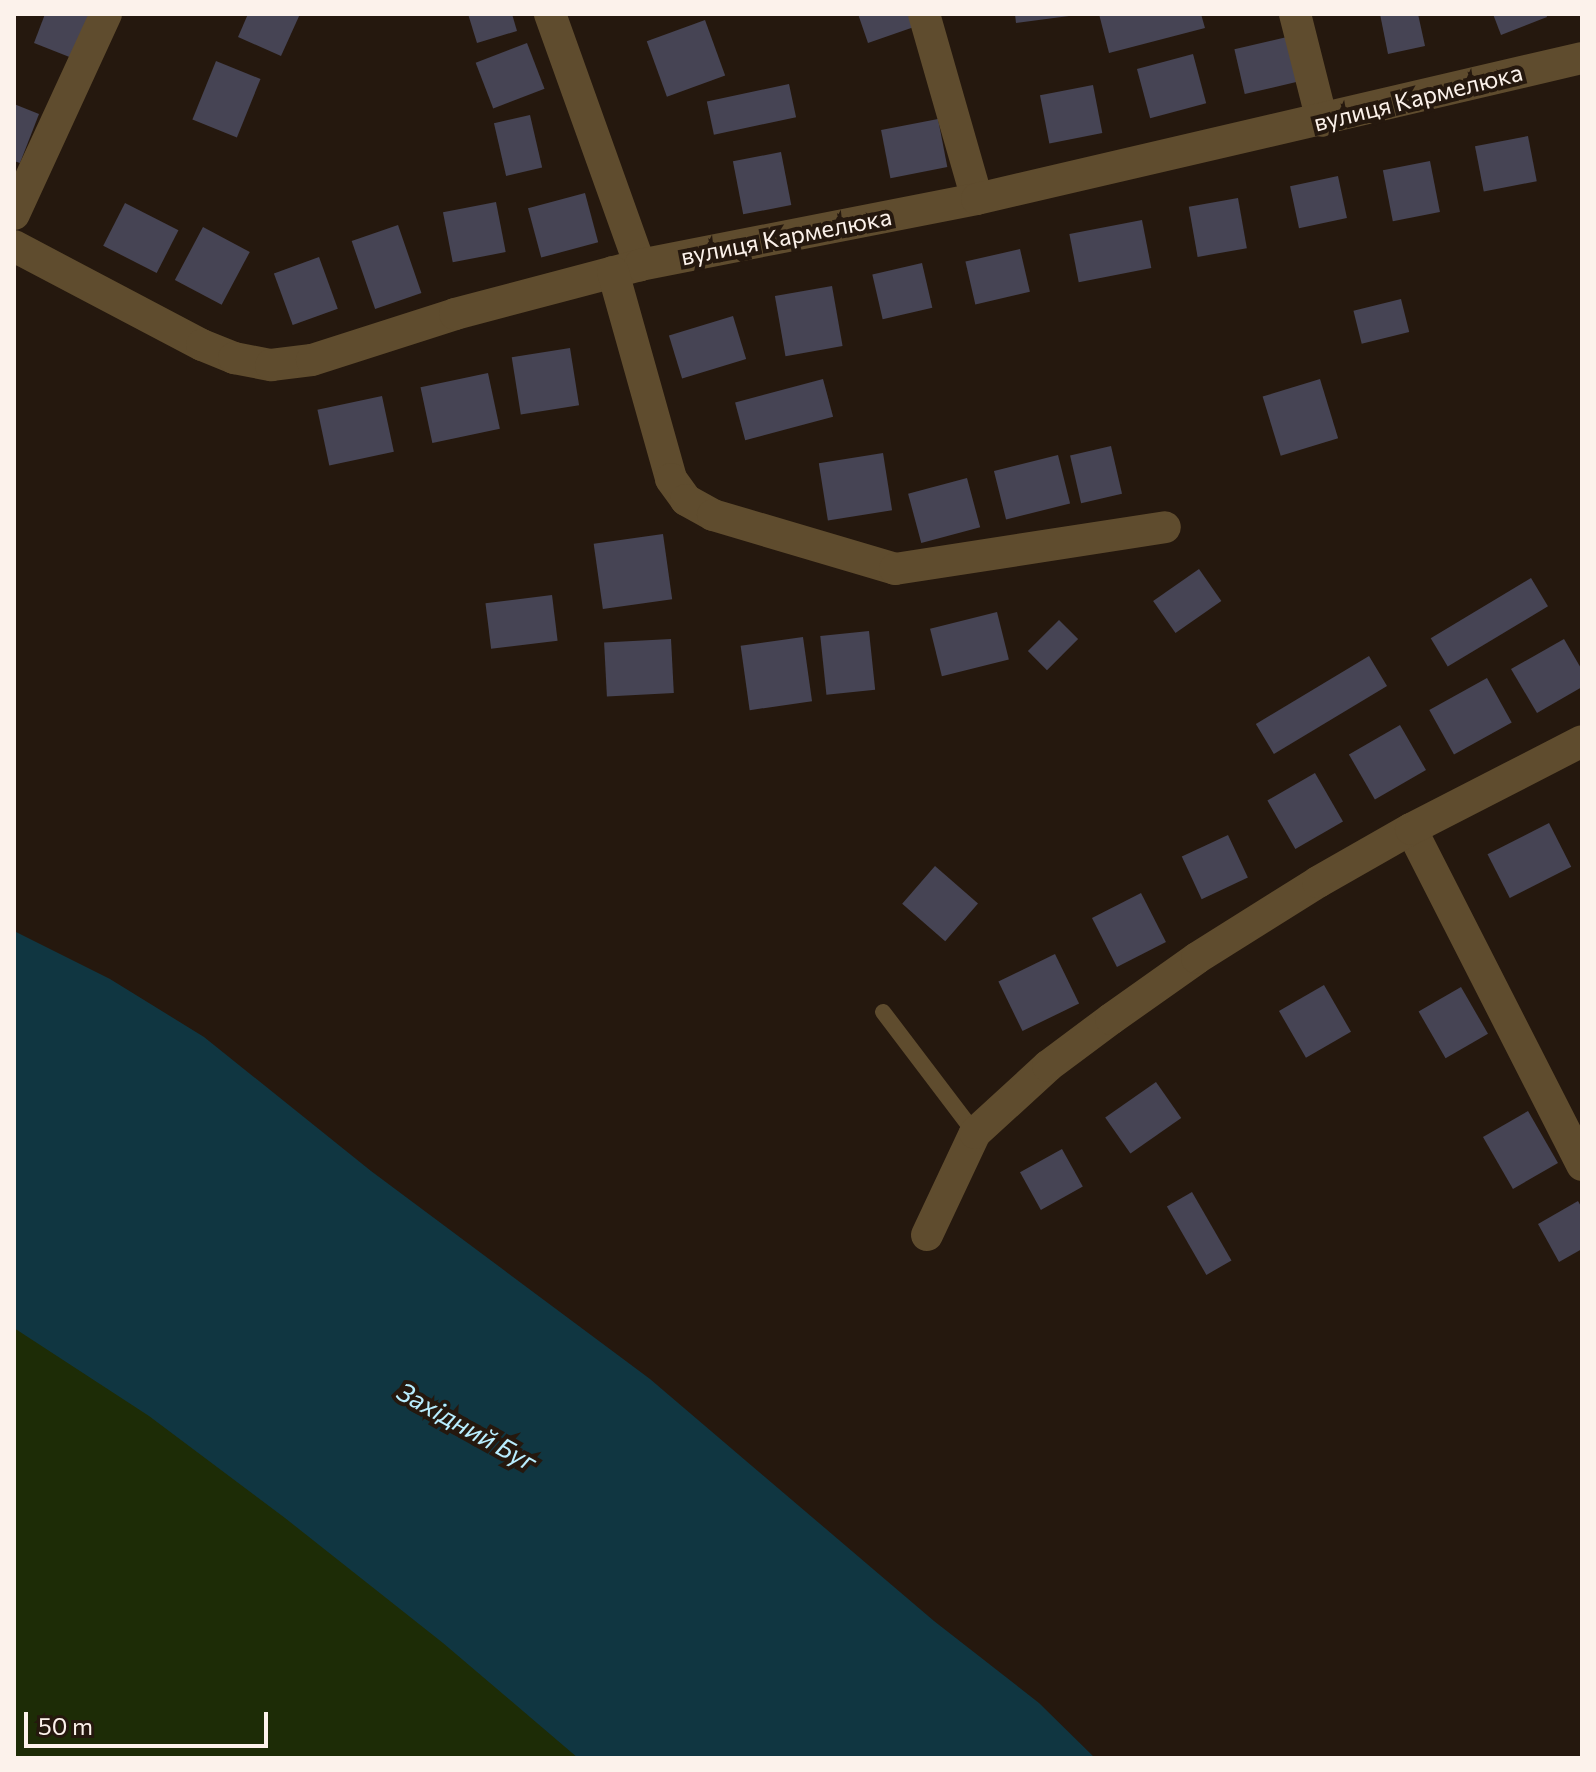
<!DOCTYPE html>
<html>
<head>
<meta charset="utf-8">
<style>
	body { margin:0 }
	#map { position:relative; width:1596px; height:1772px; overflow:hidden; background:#25180e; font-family:Commissioner,sans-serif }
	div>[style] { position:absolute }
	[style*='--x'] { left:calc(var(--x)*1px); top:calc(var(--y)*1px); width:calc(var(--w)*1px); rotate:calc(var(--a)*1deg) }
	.green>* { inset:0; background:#1d2c06 }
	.water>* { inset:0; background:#103641 }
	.building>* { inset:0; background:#464454; transform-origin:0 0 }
	.lane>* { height:16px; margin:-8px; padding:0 8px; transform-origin:8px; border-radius:8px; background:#5f4c2e }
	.street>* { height:32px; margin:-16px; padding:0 16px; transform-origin:16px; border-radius:16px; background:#5f4c2e }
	span { translate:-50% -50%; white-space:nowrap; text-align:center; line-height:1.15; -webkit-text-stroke:8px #25180e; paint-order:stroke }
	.street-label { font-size:24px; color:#fcf2eb }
	.water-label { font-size:26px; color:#b9eeff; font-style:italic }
	.frame { position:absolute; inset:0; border:16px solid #fcf2eb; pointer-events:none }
	.scale { position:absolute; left:24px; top:1712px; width:244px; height:36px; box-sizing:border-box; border:4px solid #fcf2eb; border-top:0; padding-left:10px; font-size:24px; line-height:28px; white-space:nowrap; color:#fcf2eb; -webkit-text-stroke:6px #25180e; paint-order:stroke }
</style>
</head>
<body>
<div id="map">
	<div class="green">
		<i style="clip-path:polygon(14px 1242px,781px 1758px,14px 1758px)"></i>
	</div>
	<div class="water">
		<i style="clip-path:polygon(14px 931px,110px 979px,204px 1037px,371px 1171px,650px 1379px,934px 1621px,1039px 1703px,1095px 1758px,578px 1758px,443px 1643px,285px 1518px,149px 1416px,14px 1328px)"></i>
	</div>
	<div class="building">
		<i style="clip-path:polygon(45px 14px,90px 14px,72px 58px,34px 43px)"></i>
		<i style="clip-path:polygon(248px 14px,300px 14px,281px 56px,238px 37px)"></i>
		<i style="clip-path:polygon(468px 14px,512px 14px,517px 31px,477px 43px)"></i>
		<i style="clip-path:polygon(858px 14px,910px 14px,914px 27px,868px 43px)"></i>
		<i style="clip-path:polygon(1015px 14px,1069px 14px,1069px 16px,1016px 23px)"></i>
		<i style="clip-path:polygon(1099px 14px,1201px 14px,1205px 28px,1109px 53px)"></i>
		<i style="clip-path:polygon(1380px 14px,1418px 14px,1425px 46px,1388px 54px)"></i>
		<i style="clip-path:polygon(1493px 14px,1546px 14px,1547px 17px,1501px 35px)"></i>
		<i style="left:705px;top:20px;width:59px;height:62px;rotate:70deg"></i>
		<i style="left:1287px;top:37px;width:46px;height:54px;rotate:77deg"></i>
		<i style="left:527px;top:43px;width:49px;height:55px;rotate:69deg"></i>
		<i style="left:1193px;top:54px;width:51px;height:58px;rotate:75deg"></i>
		<i style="left:216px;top:61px;width:48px;height:63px;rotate:22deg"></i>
		<i style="left:789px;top:84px;width:34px;height:84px;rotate:78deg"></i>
		<i style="left:1093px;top:85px;width:49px;height:54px;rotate:79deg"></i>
		<i style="clip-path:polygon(14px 104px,39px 114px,20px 163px,14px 161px)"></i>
		<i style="left:530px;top:115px;width:54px;height:37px;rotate:77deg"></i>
		<i style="left:938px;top:119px;width:49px;height:58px;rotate:79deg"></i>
		<i style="left:1528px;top:136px;width:46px;height:54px;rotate:79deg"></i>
		<i style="left:781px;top:152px;width:54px;height:49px;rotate:79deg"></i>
		<i style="left:1430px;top:161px;width:52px;height:48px;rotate:79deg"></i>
		<i style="left:1338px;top:176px;width:43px;height:49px;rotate:78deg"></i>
		<i style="left:585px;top:193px;width:51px;height:59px;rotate:75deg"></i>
		<i style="left:1238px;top:198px;width:51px;height:50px;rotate:80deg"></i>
		<i style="left:496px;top:202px;width:51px;height:54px;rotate:79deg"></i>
		<i style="left:125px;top:203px;width:60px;height:48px;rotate:27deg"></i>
		<i style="left:1142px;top:220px;width:49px;height:74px;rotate:79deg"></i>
		<i style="left:398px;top:225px;width:72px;height:49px;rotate:71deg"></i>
		<i style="left:203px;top:227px;width:53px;height:60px;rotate:28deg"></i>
		<i style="left:1020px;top:249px;width:44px;height:56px;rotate:77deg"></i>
		<i style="left:319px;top:257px;width:55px;height:48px;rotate:70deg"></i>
		<i style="left:922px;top:263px;width:46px;height:51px;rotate:77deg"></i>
		<i style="left:832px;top:286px;width:61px;height:58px;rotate:80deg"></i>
		<i style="left:1401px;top:299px;width:34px;height:49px;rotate:76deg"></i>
		<i style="left:733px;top:316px;width:45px;height:67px;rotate:73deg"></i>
		<i style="left:570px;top:348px;width:58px;height:59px;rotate:81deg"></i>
		<i style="left:488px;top:373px;width:57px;height:69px;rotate:78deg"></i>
		<i style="left:823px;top:379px;width:39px;height:91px;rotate:75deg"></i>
		<i style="left:1320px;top:379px;width:62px;height:60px;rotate:73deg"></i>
		<i style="left:382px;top:396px;width:57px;height:66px;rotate:78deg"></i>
		<i style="left:1111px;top:446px;width:49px;height:42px;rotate:77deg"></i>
		<i style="left:883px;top:453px;width:58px;height:65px;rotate:81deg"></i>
		<i style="left:1058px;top:455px;width:50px;height:66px;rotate:76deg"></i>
		<i style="left:967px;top:478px;width:51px;height:61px;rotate:75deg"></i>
		<i style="left:663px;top:534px;width:66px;height:70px;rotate:82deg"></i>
		<i style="left:1199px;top:569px;width:39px;height:56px;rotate:55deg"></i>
		<i style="left:1531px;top:578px;width:33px;height:117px;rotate:59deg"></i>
		<i style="left:552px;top:595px;width:46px;height:67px;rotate:83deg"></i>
		<i style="left:997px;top:612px;width:49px;height:69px;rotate:76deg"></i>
		<i style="left:1059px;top:620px;width:27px;height:44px;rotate:45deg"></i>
		<i style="left:869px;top:631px;width:59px;height:49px;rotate:84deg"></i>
		<i style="left:803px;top:637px;width:65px;height:63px;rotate:82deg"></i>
		<i style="left:671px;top:639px;width:54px;height:67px;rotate:87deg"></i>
		<i style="clip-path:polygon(1564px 639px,1582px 670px,1582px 687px,1537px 713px,1511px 669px)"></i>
		<i style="left:1369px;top:656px;width:35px;height:132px;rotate:59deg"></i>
		<i style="left:1487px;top:678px;width:51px;height:66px;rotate:61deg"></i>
		<i style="left:1400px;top:725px;width:52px;height:59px;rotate:60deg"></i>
		<i style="left:1315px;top:773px;width:56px;height:55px;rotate:60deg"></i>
		<i style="left:1549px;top:823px;width:49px;height:69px;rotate:63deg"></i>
		<i style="left:1228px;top:835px;width:47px;height:51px;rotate:65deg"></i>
		<i style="left:935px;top:866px;width:57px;height:50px;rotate:41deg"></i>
		<i style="left:1141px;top:893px;width:55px;height:55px;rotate:63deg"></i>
		<i style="left:1055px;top:954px;width:55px;height:63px;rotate:64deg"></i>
		<i style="left:1324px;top:985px;width:54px;height:52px;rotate:60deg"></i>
		<i style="left:1461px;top:987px;width:54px;height:49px;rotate:60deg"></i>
		<i style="left:1156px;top:1082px;width:44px;height:62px;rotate:55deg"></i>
		<i style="left:1528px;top:1111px;width:60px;height:52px;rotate:60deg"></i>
		<i style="left:1062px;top:1149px;width:43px;height:48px;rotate:61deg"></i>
		<i style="left:1192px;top:1192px;width:79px;height:29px;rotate:60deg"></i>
		<i style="clip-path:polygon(1578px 1201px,1582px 1208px,1582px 1249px,1559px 1262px,1538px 1224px)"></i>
	</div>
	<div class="lane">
		<i style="--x:883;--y:1012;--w:152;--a:52.8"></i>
	</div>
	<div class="street">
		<i style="--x:550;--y:14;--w:267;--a:70.3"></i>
		<i style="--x:924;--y:14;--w:192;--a:74"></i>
		<i style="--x:1295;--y:14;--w:110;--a:75.8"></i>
		<i style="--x:14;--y:214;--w:220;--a:-65.3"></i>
		<i style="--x:14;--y:246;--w:212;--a:27.8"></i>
		<i style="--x:202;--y:345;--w:35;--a:22"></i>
		<i style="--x:234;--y:358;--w:38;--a:11"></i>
		<i style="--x:271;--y:365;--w:41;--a:-7"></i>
		<i style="--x:312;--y:360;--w:150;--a:-17.8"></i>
		<i style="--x:455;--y:314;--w:191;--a:-14.8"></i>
		<i style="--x:640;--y:265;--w:343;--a:-11.1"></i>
		<i style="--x:977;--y:199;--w:621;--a:-13.12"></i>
		<i style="--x:613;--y:272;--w:215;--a:74.3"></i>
		<i style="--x:671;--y:479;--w:26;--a:54"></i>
		<i style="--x:686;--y:500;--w:31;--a:29"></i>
		<i style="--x:713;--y:515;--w:190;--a:16.5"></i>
		<i style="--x:895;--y:569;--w:273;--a:-8.8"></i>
		<i style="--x:1411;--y:829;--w:377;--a:63"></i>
		<i style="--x:927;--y:1235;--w:113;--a:-64.8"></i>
		<i style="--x:975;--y:1133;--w:99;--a:-42.5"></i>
		<i style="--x:1048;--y:1066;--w:79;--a:-36.7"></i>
		<i style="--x:1111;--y:1019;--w:105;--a:-35.3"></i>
		<i style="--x:1197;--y:958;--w:143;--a:-32.1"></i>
		<i style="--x:1318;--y:882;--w:107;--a:-29.7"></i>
		<i style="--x:1411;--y:829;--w:192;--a:-27.2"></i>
	</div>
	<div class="street-label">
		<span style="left:1418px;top:97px;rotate:-14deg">вулиця Кармелюка</span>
		<span style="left:786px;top:236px;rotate:-11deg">вулиця Кармелюка</span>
	</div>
	<div class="water-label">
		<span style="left:467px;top:1426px;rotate:29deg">Західний Буг</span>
	</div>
	<div class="frame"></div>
	<div class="scale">50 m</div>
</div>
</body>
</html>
